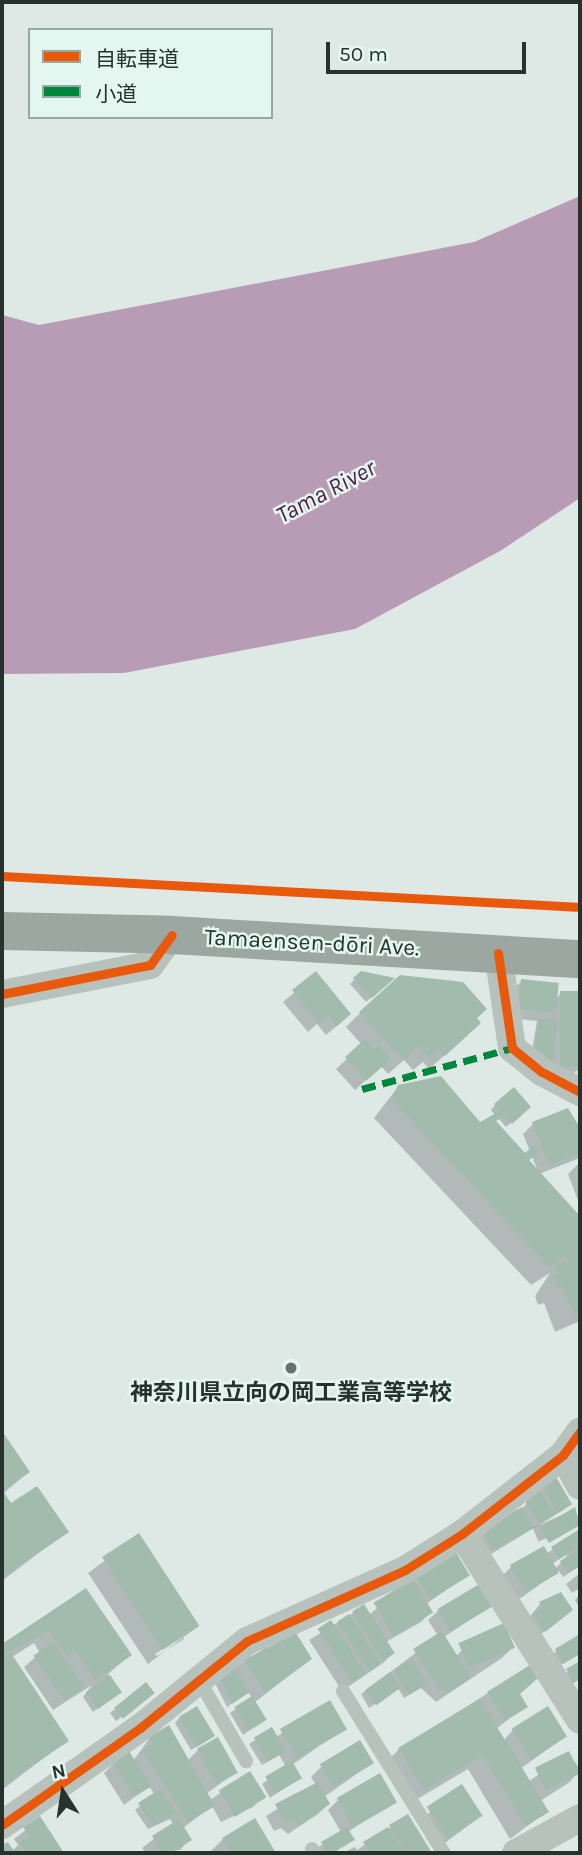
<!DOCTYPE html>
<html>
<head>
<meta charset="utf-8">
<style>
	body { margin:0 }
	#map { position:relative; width:582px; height:1855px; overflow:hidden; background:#dee9e6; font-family:Karla,"Noto Sans JP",sans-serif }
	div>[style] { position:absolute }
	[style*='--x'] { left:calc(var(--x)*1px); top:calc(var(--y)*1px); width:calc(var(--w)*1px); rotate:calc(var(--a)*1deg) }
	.water>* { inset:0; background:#b89cb5 }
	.shadow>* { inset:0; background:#0003; transform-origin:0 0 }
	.building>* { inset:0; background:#a1bbac; transform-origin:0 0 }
	.service>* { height:14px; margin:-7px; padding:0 7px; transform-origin:7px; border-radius:7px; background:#b7c2bd }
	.minor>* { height:28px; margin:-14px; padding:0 14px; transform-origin:14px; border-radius:14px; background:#b7c2bd }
	.primary>* { height:38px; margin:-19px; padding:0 19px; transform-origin:19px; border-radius:19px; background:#9ca7a2 }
	.quiet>* { height:7px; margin-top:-3.5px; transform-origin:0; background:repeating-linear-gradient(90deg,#00873e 0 14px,transparent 0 21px) }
	.cycleway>* { height:9px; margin:-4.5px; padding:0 4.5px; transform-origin:4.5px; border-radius:4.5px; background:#e8590c }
	.dots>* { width:19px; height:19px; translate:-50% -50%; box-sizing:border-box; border:4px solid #e4f6f0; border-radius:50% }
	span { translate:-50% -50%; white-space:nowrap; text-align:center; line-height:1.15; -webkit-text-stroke:5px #e4f6f0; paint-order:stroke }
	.street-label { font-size:23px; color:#26322b }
	.poi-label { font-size:23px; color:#26322b; font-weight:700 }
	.water-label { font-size:24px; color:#4f2046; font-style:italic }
	.frame { position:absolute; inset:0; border:4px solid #26322b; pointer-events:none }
	.legend { position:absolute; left:28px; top:28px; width:245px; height:91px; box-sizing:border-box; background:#e4f6f0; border:2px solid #98a8a1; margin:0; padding:9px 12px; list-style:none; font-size:21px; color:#26322b }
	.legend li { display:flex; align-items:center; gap:14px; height:35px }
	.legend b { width:35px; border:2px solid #98a8a1 }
	.north { position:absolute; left:28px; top:1757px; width:70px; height:70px; -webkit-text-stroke:5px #e4f6f0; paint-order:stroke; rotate:348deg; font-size:19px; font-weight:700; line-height:28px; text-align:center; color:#26322b }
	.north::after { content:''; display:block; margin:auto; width:24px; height:32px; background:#26322b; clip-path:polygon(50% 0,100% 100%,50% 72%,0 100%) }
	.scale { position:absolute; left:326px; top:42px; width:200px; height:32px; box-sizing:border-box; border:4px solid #26322b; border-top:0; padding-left:9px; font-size:21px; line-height:24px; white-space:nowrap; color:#26322b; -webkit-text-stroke:5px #e4f6f0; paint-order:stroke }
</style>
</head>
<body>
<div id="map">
	<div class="water">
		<i style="clip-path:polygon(580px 196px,580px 498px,500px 551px,355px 629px,124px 673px,2px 674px,2px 315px,39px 325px,474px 242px)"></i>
	</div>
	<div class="shadow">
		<i style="clip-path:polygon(361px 973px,392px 979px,366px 1002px,350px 984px)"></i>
		<i style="clip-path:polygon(316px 974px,339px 1024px,326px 1035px,317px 1024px,308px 1032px,283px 1002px)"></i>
		<i style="clip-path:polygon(522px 981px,556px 999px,561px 993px,580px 993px,580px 1091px,577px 1070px,571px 1076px,531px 1057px,537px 1021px,509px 1018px,511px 991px)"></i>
		<i style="clip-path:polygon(360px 1013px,475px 1019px,464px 1038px,429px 1069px,423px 1062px,413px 1070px,404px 1060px,388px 1074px,381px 1066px,355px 1090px,336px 1069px,362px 1045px,346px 1027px)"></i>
		<i style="clip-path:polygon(evenodd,441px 1078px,480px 1124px,496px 1116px,491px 1110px,495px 1105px,529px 1107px,506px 1127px,498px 1118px,494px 1122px,524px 1155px,530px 1151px,523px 1134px,533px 1124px,580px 1130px,580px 1158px,539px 1174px,580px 1219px,580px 1321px,555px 1332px,544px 1303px,538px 1305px,535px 1296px,550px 1273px,531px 1285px,374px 1118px,394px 1092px,441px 1078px,532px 1157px,538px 1171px,528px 1161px,532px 1157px)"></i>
		<i style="clip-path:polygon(580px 1162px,580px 1206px,568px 1174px)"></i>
		<i style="clip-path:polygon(2px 1434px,28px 1472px,3px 1494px,11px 1506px,66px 1532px,2px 1581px)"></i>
		<i style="clip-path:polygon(541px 1486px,565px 1509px,483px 1559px,473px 1541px,522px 1509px)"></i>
		<i style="left:574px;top:1510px;width:15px;height:45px;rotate:67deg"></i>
		<i style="clip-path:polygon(evenodd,580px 1531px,580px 1566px,563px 1577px,559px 1571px,515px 1602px,501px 1577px,511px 1567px,546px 1554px,580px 1531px,566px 1555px,567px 1556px,555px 1569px,552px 1564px,566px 1555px)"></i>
		<i style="clip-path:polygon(evenodd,139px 1536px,198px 1626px,148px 1664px,88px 1573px,139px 1536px,184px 1635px,184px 1639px,157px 1656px,155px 1654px,184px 1635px)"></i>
		<i style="clip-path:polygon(580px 1573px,580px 1588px,572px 1593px,566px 1584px)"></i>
		<i style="clip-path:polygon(416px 1574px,468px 1575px,426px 1604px,431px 1612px,421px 1622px,386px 1642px,393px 1653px,383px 1663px,342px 1691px,309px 1640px,363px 1607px,369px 1615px)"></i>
		<i style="clip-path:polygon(86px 1590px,130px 1655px,108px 1674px,120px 1692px,93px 1712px,83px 1697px,92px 1685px,53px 1710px,24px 1667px,40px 1653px,34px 1643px,12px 1657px,67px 1740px,2px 1790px,2px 1646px)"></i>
		<i style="clip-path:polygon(579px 1595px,580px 1595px,580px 1609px,575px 1600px)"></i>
		<i style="clip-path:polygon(540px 1604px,571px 1610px,534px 1640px,524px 1624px)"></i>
		<i style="clip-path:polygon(492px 1605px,444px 1637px,456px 1656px,462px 1650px,512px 1648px,502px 1658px,436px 1702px,421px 1688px,404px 1698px,398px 1688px,369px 1708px,361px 1694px,438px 1636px,428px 1620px,439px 1610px)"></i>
		<i style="clip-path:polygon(580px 1636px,580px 1651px,558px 1667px,551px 1655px)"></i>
		<i style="clip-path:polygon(267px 1647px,270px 1652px,310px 1659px,254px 1703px,264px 1720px,243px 1735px,230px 1713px,252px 1698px,248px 1692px,227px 1707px,214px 1681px)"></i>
		<i style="clip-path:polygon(580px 1663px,580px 1679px,569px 1686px,562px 1676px)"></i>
		<i style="clip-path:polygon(146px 1685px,147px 1698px,116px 1721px,110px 1713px)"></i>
		<i style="clip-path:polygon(488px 1693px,518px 1694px,525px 1706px,496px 1729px,503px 1741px,513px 1730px,565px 1737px,520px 1769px,528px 1782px,568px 1753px,580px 1769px,570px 1782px,540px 1801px,546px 1812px,510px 1839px,468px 1769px,409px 1804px,385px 1764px,399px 1749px)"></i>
		<i style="clip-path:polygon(329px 1702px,345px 1728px,292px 1765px,300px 1778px,270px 1798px,262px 1784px,286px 1767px,279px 1755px,262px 1765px,249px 1744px,271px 1729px,276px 1737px)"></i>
		<i style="clip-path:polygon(179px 1718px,208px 1740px,191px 1750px,175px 1723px)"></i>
		<i style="clip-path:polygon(149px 1739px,186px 1762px,198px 1750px,236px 1772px,206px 1794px,210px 1800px,249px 1773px,263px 1797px,253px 1807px,221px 1822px,212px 1806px,183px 1828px,190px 1839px,180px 1850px,146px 1853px,142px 1848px,173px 1824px,170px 1819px,148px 1829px,135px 1810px,155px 1795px,149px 1786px,124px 1805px,104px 1773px,114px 1763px,133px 1761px)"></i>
		<i style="clip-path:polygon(359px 1742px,372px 1763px,324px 1797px,328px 1804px,318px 1814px,288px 1834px,281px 1828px,274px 1831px,266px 1816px,316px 1785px,311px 1777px,321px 1767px)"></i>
		<i style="clip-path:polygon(462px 1787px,481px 1816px,438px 1848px,421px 1822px,439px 1802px)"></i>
		<i style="clip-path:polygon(338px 1800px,394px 1801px,348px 1832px,352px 1839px,348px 1844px,333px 1853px,320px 1853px,317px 1848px,341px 1832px,328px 1810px)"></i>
		<i style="clip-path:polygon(407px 1816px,430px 1853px,342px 1853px,355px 1847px,357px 1850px)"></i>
		<i style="clip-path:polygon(40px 1819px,62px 1853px,2px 1853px,8px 1844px,14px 1850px,18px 1845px,14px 1839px)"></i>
		<i style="clip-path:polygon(254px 1821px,274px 1853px,209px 1853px,223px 1839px)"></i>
	</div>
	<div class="building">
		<i style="clip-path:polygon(316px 971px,351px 1014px,337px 1026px,328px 1015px,319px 1023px,292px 990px)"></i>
		<i style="clip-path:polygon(361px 971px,395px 978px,372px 998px,353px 978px)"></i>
		<i style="clip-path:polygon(400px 975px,463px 982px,487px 1009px,477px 1018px,481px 1023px,445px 1056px,438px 1049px,429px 1057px,419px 1046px,404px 1060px,359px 1012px)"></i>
		<i style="left:521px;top:979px;width:38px;height:30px;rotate:6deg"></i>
		<i style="left:580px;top:991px;width:76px;height:20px;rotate:90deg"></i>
		<i style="clip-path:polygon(538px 1018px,557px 1019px,554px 1062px,535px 1052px)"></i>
		<i style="clip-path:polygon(365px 1039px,374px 1049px,379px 1045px,391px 1059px,366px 1081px,345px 1057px)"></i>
		<i style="clip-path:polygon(441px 1076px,480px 1122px,500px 1111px,494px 1104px,514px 1087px,531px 1107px,512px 1124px,504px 1115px,496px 1121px,525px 1153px,534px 1145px,540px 1152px,529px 1160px,580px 1216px,580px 1312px,574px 1315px,562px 1286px,557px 1288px,552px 1276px,558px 1274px,555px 1266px,568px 1261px,566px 1256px,550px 1268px,391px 1099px,398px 1085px)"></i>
		<i style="clip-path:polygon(568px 1108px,580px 1128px,580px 1153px,549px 1165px,532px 1122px)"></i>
		<i style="clip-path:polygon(2px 1431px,30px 1472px,3px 1491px,11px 1503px,37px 1486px,69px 1532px,2px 1578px)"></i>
		<i style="left:555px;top:1475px;width:34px;height:17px;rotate:60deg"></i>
		<i style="left:540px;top:1491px;width:28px;height:18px;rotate:58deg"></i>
		<i style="left:522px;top:1507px;width:24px;height:46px;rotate:62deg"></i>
		<i style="clip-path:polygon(575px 1507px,580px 1525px,549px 1543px,540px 1528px)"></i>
		<i style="clip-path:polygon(580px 1529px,580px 1546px,559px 1559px,551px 1547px)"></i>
		<i style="left:139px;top:1533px;width:111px;height:44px;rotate:57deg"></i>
		<i style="left:544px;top:1546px;width:31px;height:39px;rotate:61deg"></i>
		<i style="left:454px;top:1549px;width:31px;height:46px;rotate:59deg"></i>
		<i style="clip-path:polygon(580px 1549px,580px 1566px,568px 1573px,560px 1561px)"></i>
		<i style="left:413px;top:1579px;width:39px;height:46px;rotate:59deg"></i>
		<i style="left:481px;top:1583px;width:26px;height:51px;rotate:59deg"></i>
		<i style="clip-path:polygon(86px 1588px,132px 1655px,96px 1680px,76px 1651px,67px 1656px,49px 1630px,2px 1656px,2px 1644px)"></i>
		<i style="clip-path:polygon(561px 1592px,573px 1610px,545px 1632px,533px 1613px,542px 1608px,539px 1602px)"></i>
		<i style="left:364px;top:1604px;width:58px;height:14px;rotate:58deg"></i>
		<i style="left:349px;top:1614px;width:59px;height:14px;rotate:57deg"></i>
		<i style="left:331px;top:1620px;width:64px;height:16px;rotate:57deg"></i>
		<i style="left:504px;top:1623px;width:27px;height:50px;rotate:66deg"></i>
		<i style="clip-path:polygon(442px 1631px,471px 1678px,447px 1693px,444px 1689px,440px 1691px,413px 1649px)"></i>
		<i style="clip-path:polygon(296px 1633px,312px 1659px,265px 1693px,244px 1660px)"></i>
		<i style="clip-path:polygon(580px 1634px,580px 1654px,563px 1664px,555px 1649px)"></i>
		<i style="left:53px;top:1642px;width:55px;height:24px;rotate:55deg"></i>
		<i style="clip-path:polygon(11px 1653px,69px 1741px,2px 1786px,2px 1659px)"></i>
		<i style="left:412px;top:1659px;width:29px;height:21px;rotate:59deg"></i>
		<i style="clip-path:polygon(580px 1661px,580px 1678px,574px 1682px,566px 1669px)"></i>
		<i style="clip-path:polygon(232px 1665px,250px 1692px,232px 1704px,218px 1674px)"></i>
		<i style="clip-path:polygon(530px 1665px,538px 1678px,520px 1694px,528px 1707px,505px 1721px,487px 1692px)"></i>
		<i style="left:390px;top:1672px;width:19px;height:31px;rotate:54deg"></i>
		<i style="left:110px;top:1675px;width:21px;height:29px;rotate:55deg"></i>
		<i style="left:146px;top:1682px;width:14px;height:41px;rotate:51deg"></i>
		<i style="left:252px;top:1696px;width:28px;height:21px;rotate:58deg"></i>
		<i style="clip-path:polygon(480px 1699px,549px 1812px,526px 1826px,483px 1755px,424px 1790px,398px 1748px)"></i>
		<i style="left:330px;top:1700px;width:34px;height:58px;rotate:60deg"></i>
		<i style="left:197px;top:1706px;width:35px;height:21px;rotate:59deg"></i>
		<i style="left:548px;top:1706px;width:36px;height:43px;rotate:58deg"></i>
		<i style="clip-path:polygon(169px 1725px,215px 1806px,188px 1822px,142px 1750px,152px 1744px,148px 1738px)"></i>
		<i style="left:272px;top:1727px;width:28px;height:21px;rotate:60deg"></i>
		<i style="left:218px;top:1737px;width:41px;height:24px;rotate:61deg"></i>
		<i style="left:360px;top:1740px;width:27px;height:47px;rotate:59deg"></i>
		<i style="left:129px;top:1751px;width:42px;height:19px;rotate:59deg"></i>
		<i style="left:569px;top:1751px;width:25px;height:38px;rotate:64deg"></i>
		<i style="left:292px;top:1761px;width:20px;height:31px;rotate:60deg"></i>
		<i style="left:250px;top:1771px;width:31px;height:37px;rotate:58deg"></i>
		<i style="left:380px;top:1773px;width:34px;height:50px;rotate:60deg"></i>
		<i style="clip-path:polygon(318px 1782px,330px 1804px,300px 1825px,292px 1819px,284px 1822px,275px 1804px)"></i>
		<i style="left:462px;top:1784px;width:38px;height:42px;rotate:57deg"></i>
		<i style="clip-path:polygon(160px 1789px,177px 1814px,153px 1825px,138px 1803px)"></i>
		<i style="clip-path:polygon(408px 1814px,432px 1853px,406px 1853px,389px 1825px)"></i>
		<i style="clip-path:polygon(40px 1816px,64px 1853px,26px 1853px,19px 1842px,29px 1836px,23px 1827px)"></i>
		<i style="clip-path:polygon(255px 1818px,276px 1853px,231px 1853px,222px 1838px)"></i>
		<i style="clip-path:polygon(179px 1819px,192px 1840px,171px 1853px,162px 1853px,152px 1836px)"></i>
		<i style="clip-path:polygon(347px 1827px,355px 1840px,328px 1853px,321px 1842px)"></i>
		<i style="clip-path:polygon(388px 1827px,404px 1853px,370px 1853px,363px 1842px)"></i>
		<i style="clip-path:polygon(8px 1842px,13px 1850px,18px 1847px,22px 1853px,2px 1853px,2px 1845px)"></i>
	</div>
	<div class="service">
		<i style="--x:199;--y:1680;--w:94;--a:59.9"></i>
		<i style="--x:343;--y:1691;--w:191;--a:58.1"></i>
		<i style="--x:312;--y:1849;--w:5;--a:53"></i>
	</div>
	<div class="minor">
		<i style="--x:498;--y:953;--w:96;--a:81.6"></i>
		<i style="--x:512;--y:1048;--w:38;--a:39"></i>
		<i style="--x:542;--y:1072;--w:43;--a:27.8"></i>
		<i style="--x:2;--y:994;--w:151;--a:-11.1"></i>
		<i style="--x:150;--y:965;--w:37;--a:-54"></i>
		<i style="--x:563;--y:1455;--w:35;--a:61"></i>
		<i style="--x:462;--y:1534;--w:220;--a:57.6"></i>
		<i style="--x:2;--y:1825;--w:169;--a:-35.1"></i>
		<i style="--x:140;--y:1728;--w:138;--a:-39.1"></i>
		<i style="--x:247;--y:1641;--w:173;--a:-24.2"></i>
		<i style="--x:405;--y:1570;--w:67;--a:-32.3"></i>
		<i style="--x:462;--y:1534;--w:128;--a:-38"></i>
		<i style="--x:563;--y:1455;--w:29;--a:-54"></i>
		<i style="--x:516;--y:1853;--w:73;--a:-28.7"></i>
	</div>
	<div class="primary">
		<i style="--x:2;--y:931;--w:170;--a:1.3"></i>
		<i style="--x:172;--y:935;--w:409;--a:3.4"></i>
	</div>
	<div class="quiet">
		<i style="--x:362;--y:1089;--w:156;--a:-15.3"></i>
	</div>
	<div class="cycleway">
		<i style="--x:2;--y:876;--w:579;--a:3.07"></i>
		<i style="--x:498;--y:953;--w:96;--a:81.6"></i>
		<i style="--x:512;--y:1048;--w:38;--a:39"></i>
		<i style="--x:542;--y:1072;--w:43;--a:27.8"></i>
		<i style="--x:2;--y:994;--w:151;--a:-11.1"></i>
		<i style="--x:150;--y:965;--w:37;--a:-54"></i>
		<i style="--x:2;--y:1825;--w:169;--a:-35.1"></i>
		<i style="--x:140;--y:1728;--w:138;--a:-39.1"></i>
		<i style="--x:247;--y:1641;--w:173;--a:-24.2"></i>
		<i style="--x:405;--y:1570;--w:67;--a:-32.3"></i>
		<i style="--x:462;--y:1534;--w:128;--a:-38"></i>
		<i style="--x:563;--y:1455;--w:29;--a:-54"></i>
	</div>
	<div class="dots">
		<i style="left:291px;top:1368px;background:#66726c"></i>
	</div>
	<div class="street-label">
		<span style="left:312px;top:943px;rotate:3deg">Tamaensen-dōri Ave.</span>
	</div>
	<div class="poi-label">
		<span style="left:291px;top:1393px">神奈川県立向の岡工業高等学校</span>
	</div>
	<div class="water-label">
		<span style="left:326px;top:492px;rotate:-28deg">Tama River</span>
	</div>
	<div class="frame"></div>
	<ul class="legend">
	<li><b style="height:9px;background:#e8590c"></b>自転車道</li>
	<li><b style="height:9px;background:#00873e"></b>小道</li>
	</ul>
	<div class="north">N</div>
	<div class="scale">50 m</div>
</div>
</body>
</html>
